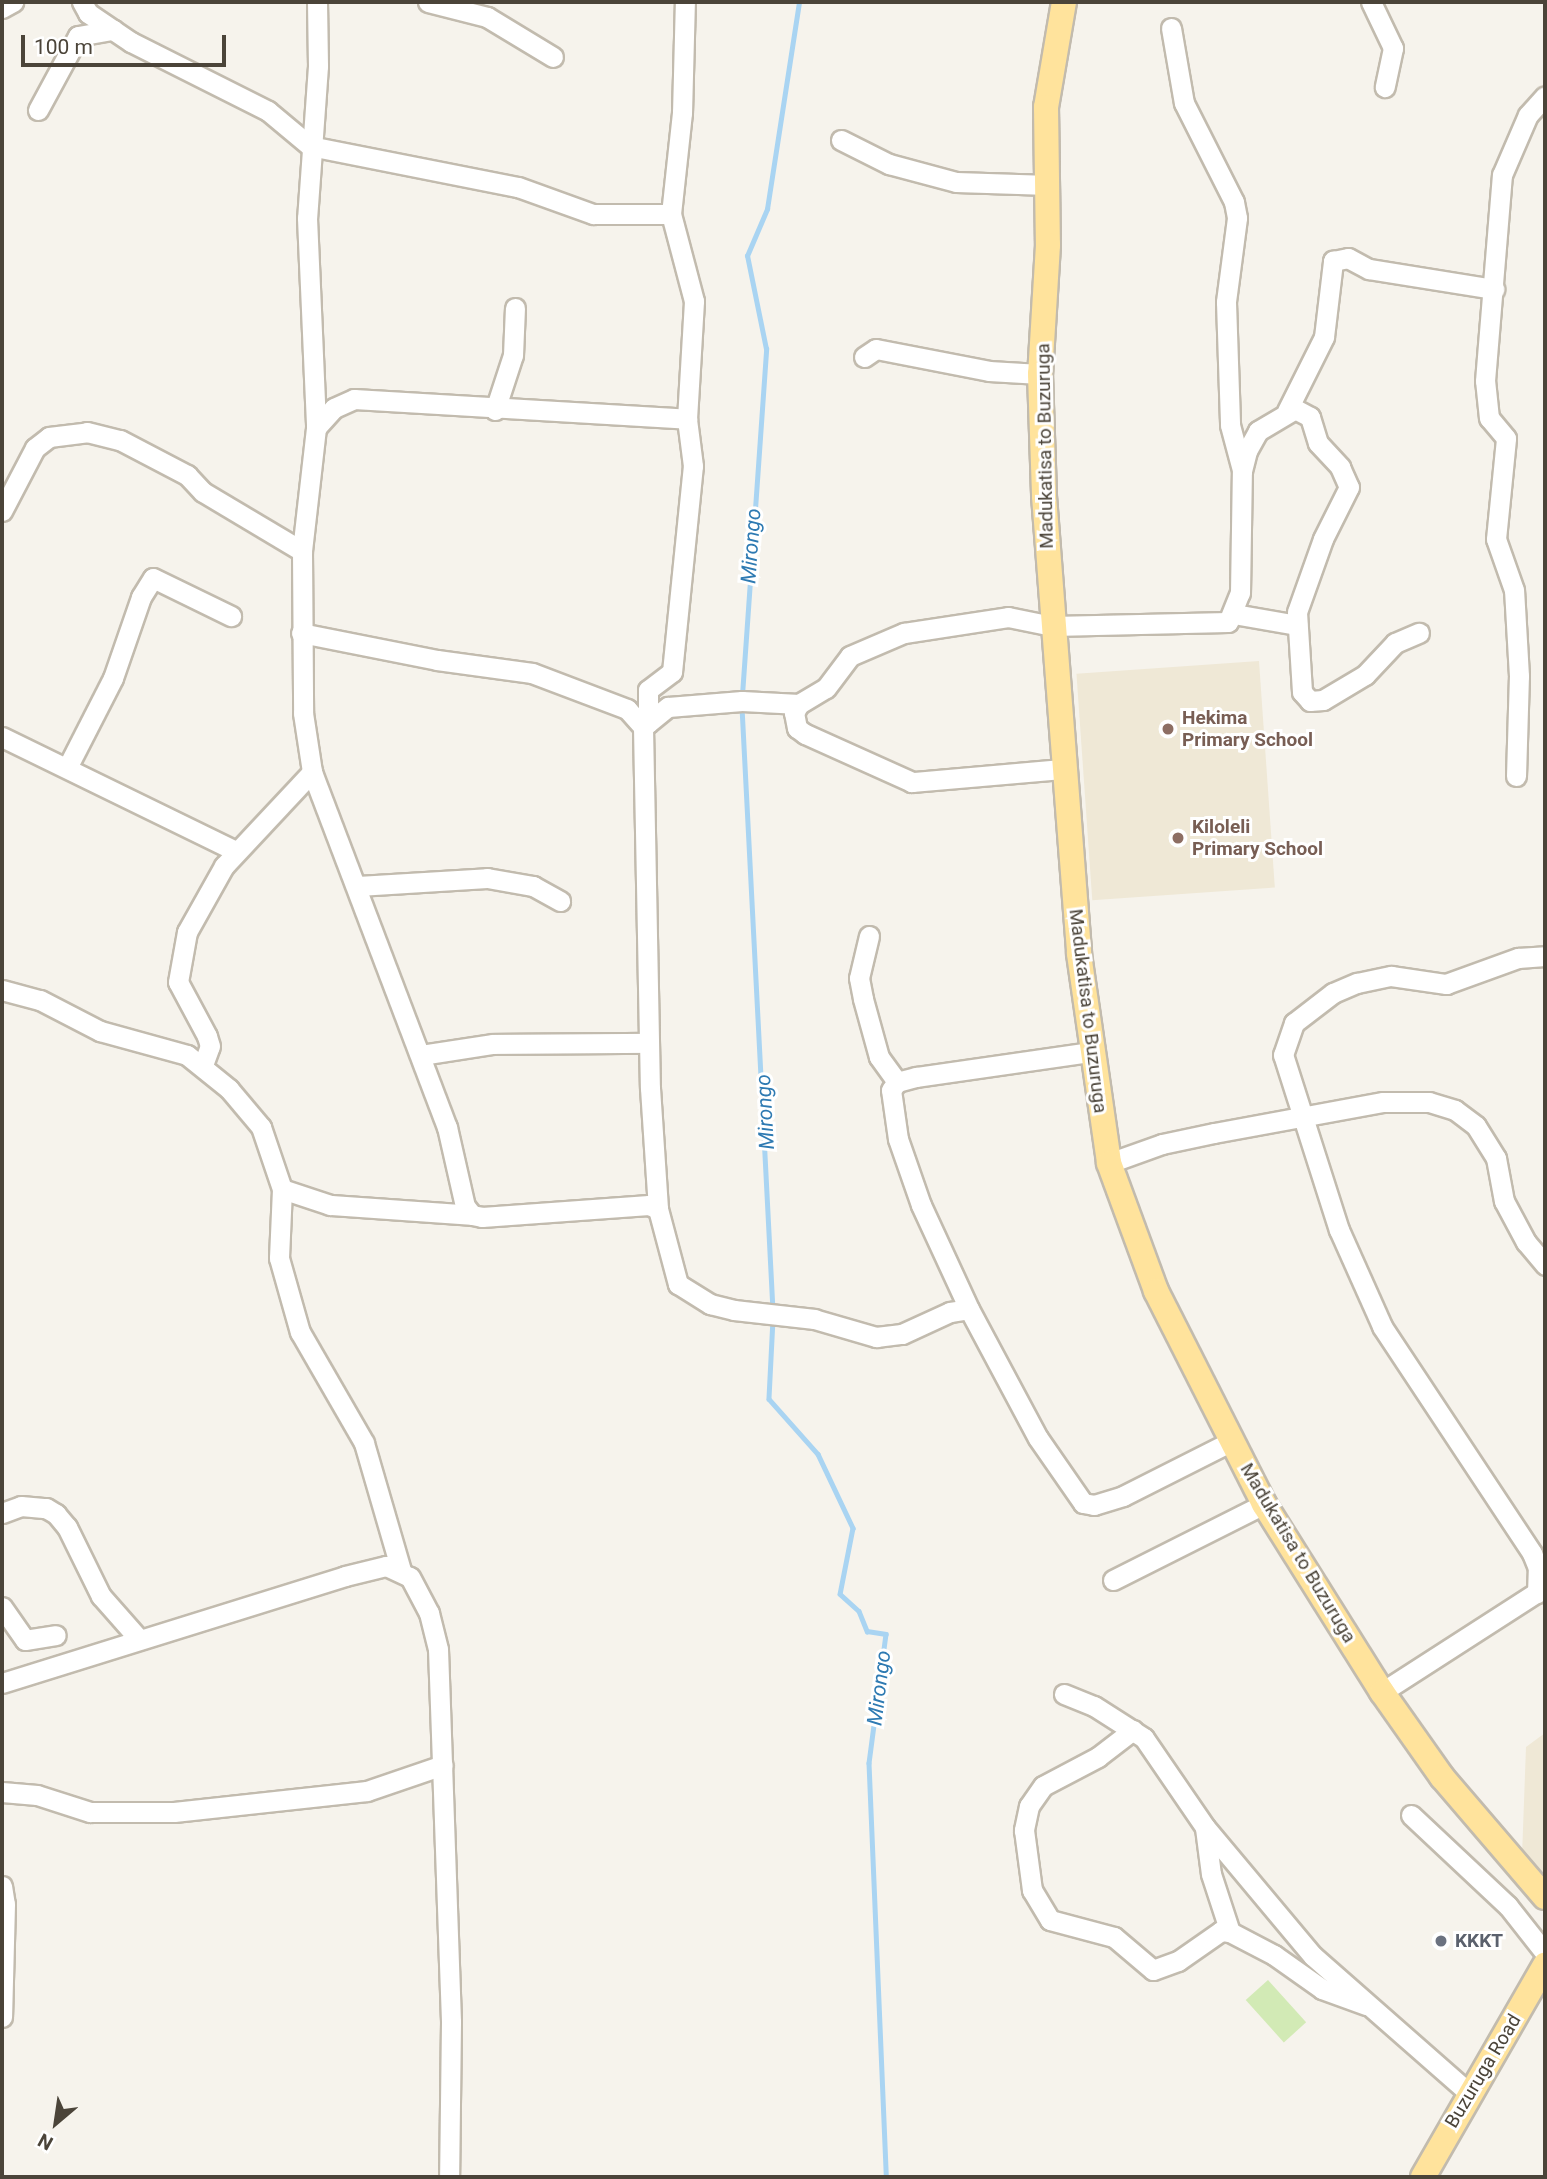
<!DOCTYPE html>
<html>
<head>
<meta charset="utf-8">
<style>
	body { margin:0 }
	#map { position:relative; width:1547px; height:2179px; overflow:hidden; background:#f6f3ec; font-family:Roboto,sans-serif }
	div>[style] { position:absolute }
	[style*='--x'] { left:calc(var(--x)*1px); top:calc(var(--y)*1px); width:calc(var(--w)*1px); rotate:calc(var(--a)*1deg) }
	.education>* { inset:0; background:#efe8d6; transform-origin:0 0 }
	.green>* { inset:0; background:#d2eab5; transform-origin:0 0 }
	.stream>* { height:4.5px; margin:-2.25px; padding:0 2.25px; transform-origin:2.25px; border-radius:2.25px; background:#a9d4f2 }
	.roads { filter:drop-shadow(2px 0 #c2bbae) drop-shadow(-2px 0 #c2bbae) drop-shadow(0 2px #c2bbae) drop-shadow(0 -2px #c2bbae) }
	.minor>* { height:19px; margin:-9.5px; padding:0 9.5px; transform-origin:9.5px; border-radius:9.5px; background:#fff }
	.major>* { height:24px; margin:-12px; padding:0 12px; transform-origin:12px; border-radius:12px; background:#ffe39c }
	.dots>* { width:19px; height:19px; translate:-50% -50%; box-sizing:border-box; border:4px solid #fff; border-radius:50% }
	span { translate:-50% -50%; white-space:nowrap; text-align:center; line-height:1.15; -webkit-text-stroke:6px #fff; paint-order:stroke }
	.street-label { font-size:19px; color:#4b4439 }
	.education-label { font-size:19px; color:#785e54; font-weight:700 }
	.left { translate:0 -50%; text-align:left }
	.worship-label { font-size:19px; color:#5b616d; font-weight:700 }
	.water-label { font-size:21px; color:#2e7ab2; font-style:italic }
	.frame { position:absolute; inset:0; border:4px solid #4b4439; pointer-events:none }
	.north { position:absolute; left:21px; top:2088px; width:70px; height:70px; -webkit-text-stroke:5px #fff; paint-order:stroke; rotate:209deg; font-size:19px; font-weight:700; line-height:28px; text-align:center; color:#4b4439 }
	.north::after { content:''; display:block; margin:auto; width:24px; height:32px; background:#4b4439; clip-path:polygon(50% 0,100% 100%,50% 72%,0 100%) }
	.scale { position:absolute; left:21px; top:35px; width:205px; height:32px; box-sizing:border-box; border:4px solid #4b4439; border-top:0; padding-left:9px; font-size:21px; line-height:24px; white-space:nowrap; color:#4b4439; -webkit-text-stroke:5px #fff; paint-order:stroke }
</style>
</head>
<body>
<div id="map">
	<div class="education">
		<i style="left:1259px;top:661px;width:227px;height:183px;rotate:86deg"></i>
		<i style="clip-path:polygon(1545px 1733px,1545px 1877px,1522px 1856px,1526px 1747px)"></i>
	</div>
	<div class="green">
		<i style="left:1268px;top:1980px;width:57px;height:30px;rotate:48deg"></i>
	</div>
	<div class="stream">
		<i style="--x:742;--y:695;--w:347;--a:-86"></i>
		<i style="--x:766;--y:349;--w:95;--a:-101.5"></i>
		<i style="--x:747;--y:256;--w:51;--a:-66.9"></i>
		<i style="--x:767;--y:209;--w:209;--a:-81.2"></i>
		<i style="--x:742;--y:707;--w:604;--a:87.06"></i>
		<i style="--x:773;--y:1319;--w:80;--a:92.9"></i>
		<i style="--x:769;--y:1399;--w:74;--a:48.3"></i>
		<i style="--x:818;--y:1454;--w:82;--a:64.7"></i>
		<i style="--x:853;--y:1528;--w:67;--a:101.1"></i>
		<i style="--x:840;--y:1594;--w:25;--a:42"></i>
		<i style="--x:859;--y:1611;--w:22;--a:68"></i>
		<i style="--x:867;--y:1631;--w:19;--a:9"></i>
		<i style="--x:886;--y:1634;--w:130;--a:97.5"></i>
		<i style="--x:869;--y:1763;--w:414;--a:87.6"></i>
	</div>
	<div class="roads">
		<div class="minor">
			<i style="--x:82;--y:2;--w:13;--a:61"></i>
			<i style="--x:88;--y:13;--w:52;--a:34"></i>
			<i style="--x:131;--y:42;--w:153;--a:26.7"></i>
			<i style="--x:268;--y:111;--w:55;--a:39.8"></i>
			<i style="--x:310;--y:146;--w:212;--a:11.2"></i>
			<i style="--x:518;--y:187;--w:80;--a:19.8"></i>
			<i style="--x:593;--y:214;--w:78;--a:0"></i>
			<i style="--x:317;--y:2;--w:64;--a:89.1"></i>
			<i style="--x:318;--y:66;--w:152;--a:94.1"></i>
			<i style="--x:307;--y:218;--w:210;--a:87.5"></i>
			<i style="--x:316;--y:428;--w:124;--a:96.5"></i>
			<i style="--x:302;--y:551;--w:162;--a:89.6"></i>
			<i style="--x:303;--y:713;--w:60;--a:81.3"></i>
			<i style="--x:312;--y:772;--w:380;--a:69.2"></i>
			<i style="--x:447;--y:1127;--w:81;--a:77.2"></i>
			<i style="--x:465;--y:1206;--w:11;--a:52"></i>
			<i style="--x:472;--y:1215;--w:10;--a:11"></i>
			<i style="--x:482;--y:1217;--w:167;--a:-4.1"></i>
			<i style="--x:649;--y:1205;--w:10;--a:24"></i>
			<i style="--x:658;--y:1209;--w:78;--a:75.1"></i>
			<i style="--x:678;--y:1284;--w:38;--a:32"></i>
			<i style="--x:710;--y:1304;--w:25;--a:14"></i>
			<i style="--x:734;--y:1310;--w:81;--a:6.4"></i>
			<i style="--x:814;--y:1319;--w:65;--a:16.2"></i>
			<i style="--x:876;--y:1337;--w:26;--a:-7"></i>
			<i style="--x:902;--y:1334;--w:53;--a:-24.6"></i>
			<i style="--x:950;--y:1312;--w:19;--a:-9"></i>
			<i style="--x:969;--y:1309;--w:146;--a:61.9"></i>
			<i style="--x:1038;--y:1438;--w:79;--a:55.3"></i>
			<i style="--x:1083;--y:1503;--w:11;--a:10"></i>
			<i style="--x:1094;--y:1505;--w:30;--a:-17"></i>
			<i style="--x:1123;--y:1496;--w:122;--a:-26.8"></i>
			<i style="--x:428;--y:2;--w:61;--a:14.3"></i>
			<i style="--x:487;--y:17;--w:77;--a:31.2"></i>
			<i style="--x:1371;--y:2;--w:51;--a:64.4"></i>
			<i style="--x:1393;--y:48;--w:40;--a:102"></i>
			<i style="--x:2;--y:8;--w:13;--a:-29"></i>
			<i style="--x:1171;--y:28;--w:76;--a:80.2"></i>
			<i style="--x:1184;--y:103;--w:111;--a:63.2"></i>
			<i style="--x:1234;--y:202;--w:16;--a:79"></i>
			<i style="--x:1237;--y:218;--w:85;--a:97.5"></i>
			<i style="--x:1226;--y:302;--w:123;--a:88.1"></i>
			<i style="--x:1230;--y:425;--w:47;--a:75.1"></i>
			<i style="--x:38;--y:110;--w:84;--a:-61.6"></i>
			<i style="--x:78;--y:36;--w:36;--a:-10"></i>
			<i style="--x:841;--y:140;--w:54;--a:26.6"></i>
			<i style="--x:889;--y:164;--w:69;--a:15"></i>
			<i style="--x:956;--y:182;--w:93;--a:1.8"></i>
			<i style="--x:864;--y:357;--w:14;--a:-34"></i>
			<i style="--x:876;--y:349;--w:115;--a:11"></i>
			<i style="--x:989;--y:371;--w:51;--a:3.4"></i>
			<i style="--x:495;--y:410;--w:58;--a:-71.9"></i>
			<i style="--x:513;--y:355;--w:47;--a:-87.6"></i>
			<i style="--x:1287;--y:411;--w:83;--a:-63.4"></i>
			<i style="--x:1324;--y:337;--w:77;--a:-83.2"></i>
			<i style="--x:1333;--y:261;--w:15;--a:-11"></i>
			<i style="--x:1348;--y:258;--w:24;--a:28"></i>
			<i style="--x:1369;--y:269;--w:127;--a:9.1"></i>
			<i style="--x:316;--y:428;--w:27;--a:-48"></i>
			<i style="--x:334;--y:408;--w:22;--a:-24"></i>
			<i style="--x:354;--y:399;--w:334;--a:3.4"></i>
			<i style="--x:2;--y:511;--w:71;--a:-62.4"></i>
			<i style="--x:35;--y:448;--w:18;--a:-38"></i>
			<i style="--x:49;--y:437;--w:38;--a:-7"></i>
			<i style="--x:87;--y:432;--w:34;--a:14"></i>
			<i style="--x:120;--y:440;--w:76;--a:27.6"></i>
			<i style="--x:187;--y:475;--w:23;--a:47"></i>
			<i style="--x:203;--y:492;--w:115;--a:30.8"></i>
			<i style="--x:1234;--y:614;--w:64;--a:9.9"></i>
			<i style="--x:301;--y:633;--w:139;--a:11.2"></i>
			<i style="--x:437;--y:660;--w:96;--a:7.8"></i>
			<i style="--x:532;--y:673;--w:102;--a:20.8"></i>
			<i style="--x:627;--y:709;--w:24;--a:48"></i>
			<i style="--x:643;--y:727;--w:361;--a:88.9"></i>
			<i style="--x:650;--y:1088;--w:121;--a:86.2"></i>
			<i style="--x:648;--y:723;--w:33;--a:-90"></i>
			<i style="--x:648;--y:690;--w:30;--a:-37"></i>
			<i style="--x:672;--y:672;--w:207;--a:-84.2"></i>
			<i style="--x:693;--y:466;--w:47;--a:-97.3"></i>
			<i style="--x:687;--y:419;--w:118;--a:-86.6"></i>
			<i style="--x:694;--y:301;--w:90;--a:-104.8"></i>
			<i style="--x:671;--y:214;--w:102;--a:-83.8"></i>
			<i style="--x:682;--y:113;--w:111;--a:-88.5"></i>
			<i style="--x:643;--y:727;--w:32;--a:-39"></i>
			<i style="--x:668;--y:707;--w:74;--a:-4.6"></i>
			<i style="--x:742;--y:701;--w:57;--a:3"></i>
			<i style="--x:2;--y:737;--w:260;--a:26"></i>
			<i style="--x:68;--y:766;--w:99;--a:-62.9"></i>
			<i style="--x:113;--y:678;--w:86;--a:-70.9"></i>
			<i style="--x:141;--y:597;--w:22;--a:-58"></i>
			<i style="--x:153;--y:578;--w:87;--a:26"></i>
			<i style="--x:1062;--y:769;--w:151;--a:175"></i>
			<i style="--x:912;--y:782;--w:117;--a:-155.8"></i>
			<i style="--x:805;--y:734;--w:10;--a:-143"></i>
			<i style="--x:797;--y:728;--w:15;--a:-101"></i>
			<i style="--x:794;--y:713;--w:10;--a:-61"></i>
			<i style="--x:799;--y:704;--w:31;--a:-31"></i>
			<i style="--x:826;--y:688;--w:40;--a:-53"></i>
			<i style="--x:850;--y:656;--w:59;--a:-23.1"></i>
			<i style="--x:904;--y:633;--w:105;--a:-8.7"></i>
			<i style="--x:1008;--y:617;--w:45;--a:11.6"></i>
			<i style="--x:1052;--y:626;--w:176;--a:-1.3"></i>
			<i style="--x:1228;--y:622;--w:31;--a:-68"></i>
			<i style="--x:1240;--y:593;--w:122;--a:-89.1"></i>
			<i style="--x:1242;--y:471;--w:21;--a:-76"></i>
			<i style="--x:1247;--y:451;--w:23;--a:-61"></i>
			<i style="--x:1258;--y:431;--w:43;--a:-30.7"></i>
			<i style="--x:1295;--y:409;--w:17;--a:28"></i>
			<i style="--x:1310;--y:417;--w:27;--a:73"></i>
			<i style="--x:1318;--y:443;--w:33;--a:47"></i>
			<i style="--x:1340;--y:467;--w:22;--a:66"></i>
			<i style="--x:1349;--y:487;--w:58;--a:116.6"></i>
			<i style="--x:1323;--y:539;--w:77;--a:109.6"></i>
			<i style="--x:1297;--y:612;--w:80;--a:86.4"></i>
			<i style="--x:1302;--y:692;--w:12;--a:48"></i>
			<i style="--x:1310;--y:701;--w:13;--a:-4"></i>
			<i style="--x:1323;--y:700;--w:49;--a:-30.8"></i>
			<i style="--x:1365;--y:675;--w:44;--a:-46.8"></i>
			<i style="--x:1395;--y:643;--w:26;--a:-23"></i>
			<i style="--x:1516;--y:776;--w:100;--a:-88.3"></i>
			<i style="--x:1519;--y:676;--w:86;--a:-93.3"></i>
			<i style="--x:1514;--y:590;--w:54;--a:-109.4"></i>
			<i style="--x:1496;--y:539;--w:101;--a:-84.3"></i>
			<i style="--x:1506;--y:438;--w:26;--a:-130"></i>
			<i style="--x:1489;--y:418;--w:37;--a:-96"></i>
			<i style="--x:1485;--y:381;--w:207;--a:-85.3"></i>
			<i style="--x:1502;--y:175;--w:65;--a:-66.6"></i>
			<i style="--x:1528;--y:115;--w:25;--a:-48"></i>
			<i style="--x:358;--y:886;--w:129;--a:-3.5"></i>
			<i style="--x:487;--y:878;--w:47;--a:9.9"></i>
			<i style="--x:533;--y:886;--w:31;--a:29"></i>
			<i style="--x:869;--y:936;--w:43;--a:103.4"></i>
			<i style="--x:859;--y:978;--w:21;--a:79"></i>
			<i style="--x:863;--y:999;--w:60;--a:74.6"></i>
			<i style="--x:879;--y:1057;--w:31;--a:54"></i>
			<i style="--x:2;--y:990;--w:39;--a:15"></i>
			<i style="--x:40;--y:1000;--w:68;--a:27.3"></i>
			<i style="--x:100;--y:1031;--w:90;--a:15.4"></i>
			<i style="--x:187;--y:1055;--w:54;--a:39"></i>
			<i style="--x:229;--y:1089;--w:50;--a:49.9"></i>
			<i style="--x:261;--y:1127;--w:65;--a:71.3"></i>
			<i style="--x:282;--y:1189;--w:69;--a:92.5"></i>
			<i style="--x:279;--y:1258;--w:77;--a:74.2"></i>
			<i style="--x:300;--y:1332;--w:128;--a:60"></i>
			<i style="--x:364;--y:1443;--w:132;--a:73.8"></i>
			<i style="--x:421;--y:1055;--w:73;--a:-8.7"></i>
			<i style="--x:493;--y:1044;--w:156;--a:-0.4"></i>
			<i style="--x:203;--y:1065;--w:20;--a:-70"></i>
			<i style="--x:210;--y:1046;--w:10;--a:-107"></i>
			<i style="--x:207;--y:1036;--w:61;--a:-118.2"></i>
			<i style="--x:178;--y:982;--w:51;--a:-79.8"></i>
			<i style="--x:187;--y:932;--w:76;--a:-60.7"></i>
			<i style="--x:224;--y:866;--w:129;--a:-46.9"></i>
			<i style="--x:1109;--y:1163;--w:56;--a:-19.7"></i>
			<i style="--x:1162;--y:1144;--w:53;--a:-11.9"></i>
			<i style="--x:1214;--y:1133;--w:172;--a:-10.4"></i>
			<i style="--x:1383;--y:1102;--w:46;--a:0"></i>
			<i style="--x:1429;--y:1102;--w:27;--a:17"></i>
			<i style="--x:1455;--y:1110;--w:26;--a:37"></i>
			<i style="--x:1476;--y:1126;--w:38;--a:58"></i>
			<i style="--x:1496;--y:1158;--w:44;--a:79.5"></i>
			<i style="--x:1504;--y:1201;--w:47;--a:61.8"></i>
			<i style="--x:1526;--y:1242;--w:30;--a:50"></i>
			<i style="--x:282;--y:1189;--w:51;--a:18.4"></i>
			<i style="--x:330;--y:1205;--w:142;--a:4"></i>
			<i style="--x:969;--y:1309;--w:115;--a:-114.8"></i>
			<i style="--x:921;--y:1205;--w:70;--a:-109.2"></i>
			<i style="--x:898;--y:1139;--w:49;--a:-98.1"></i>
			<i style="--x:891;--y:1090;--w:10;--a:-53"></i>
			<i style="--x:897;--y:1082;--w:20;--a:-15"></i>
			<i style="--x:916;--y:1077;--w:176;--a:-8.2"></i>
			<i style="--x:2;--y:1513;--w:20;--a:-20"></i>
			<i style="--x:21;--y:1506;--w:25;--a:5"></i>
			<i style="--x:46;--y:1508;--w:12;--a:31"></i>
			<i style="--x:56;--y:1514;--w:17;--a:50"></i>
			<i style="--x:67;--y:1527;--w:77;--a:63.8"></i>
			<i style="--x:101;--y:1596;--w:56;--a:48.6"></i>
			<i style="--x:1113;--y:1580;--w:169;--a:-26.7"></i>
			<i style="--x:1537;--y:1593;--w:25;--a:-88"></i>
			<i style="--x:1538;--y:1568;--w:16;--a:-112"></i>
			<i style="--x:1532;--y:1553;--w:272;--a:-123.5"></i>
			<i style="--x:1382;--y:1326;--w:105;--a:-114.1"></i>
			<i style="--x:1339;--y:1230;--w:184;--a:-107.7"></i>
			<i style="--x:1283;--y:1055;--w:34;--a:-71"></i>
			<i style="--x:1294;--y:1023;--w:49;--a:-37.6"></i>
			<i style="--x:1333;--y:993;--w:26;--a:-23"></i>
			<i style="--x:1357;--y:983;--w:35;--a:-12"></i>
			<i style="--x:1391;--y:976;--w:56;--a:8.3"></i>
			<i style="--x:1446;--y:984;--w:77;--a:-19.9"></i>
			<i style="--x:1518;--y:958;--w:27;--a:-4"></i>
			<i style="--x:2;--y:1607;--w:40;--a:55.1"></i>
			<i style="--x:25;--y:1640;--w:31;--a:-9"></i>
			<i style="--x:2;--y:1683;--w:359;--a:-17.3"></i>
			<i style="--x:345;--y:1576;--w:42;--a:-13.7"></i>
			<i style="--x:386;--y:1566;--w:26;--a:25"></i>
			<i style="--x:410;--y:1577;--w:41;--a:62.2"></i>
			<i style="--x:429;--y:1613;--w:37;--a:76"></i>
			<i style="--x:438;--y:1649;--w:373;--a:88"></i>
			<i style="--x:451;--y:2022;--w:155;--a:90.7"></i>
			<i style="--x:1382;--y:1692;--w:194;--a:-32.8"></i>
			<i style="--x:1064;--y:1694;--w:32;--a:22"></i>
			<i style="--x:1094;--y:1706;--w:59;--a:32.6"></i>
			<i style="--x:1144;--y:1738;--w:108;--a:55.6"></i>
			<i style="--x:1205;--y:1827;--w:168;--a:50.1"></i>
			<i style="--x:1313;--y:1956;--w:209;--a:41.3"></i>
			<i style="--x:1133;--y:1730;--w:44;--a:142.4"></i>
			<i style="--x:1098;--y:1757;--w:62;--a:152.2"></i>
			<i style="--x:1043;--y:1786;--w:24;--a:125"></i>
			<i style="--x:1029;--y:1806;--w:25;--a:102"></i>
			<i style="--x:1024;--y:1830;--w:61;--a:82.4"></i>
			<i style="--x:1032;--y:1890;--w:35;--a:59"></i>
			<i style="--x:1050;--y:1920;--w:66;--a:14.9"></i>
			<i style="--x:1114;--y:1937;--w:51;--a:40.2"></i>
			<i style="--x:1153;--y:1970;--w:27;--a:-20"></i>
			<i style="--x:1178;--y:1961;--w:52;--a:-34.9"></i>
			<i style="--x:1221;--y:1931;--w:9;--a:6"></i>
			<i style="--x:1230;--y:1932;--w:50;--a:27.6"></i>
			<i style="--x:1274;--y:1955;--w:59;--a:35.3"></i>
			<i style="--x:1322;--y:1989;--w:47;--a:20"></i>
			<i style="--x:2;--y:1792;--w:35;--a:5"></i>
			<i style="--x:37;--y:1795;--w:56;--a:17.8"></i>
			<i style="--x:90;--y:1812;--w:84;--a:0"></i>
			<i style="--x:174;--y:1812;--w:194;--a:-6.2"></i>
			<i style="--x:367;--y:1791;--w:80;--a:-18.9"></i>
			<i style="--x:1411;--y:1815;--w:133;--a:43.2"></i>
			<i style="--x:1508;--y:1906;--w:60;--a:51.8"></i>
			<i style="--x:1205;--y:1828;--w:46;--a:82.6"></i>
			<i style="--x:1211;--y:1874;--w:61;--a:71.9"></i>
			<i style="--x:2;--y:1886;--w:18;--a:81"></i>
			<i style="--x:5;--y:1904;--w:113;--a:91.5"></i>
		</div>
		<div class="major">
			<i style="--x:1064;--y:2;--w:107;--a:99.7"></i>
			<i style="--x:1046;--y:107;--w:138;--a:89.2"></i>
			<i style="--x:1048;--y:245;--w:129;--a:93.5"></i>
			<i style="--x:1040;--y:374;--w:122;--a:88.1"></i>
			<i style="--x:1044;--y:496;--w:459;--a:85.6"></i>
			<i style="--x:1079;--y:954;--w:211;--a:81.8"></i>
			<i style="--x:1109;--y:1163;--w:136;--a:69.8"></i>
			<i style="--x:1156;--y:1291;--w:239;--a:63.1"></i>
			<i style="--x:1264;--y:1504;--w:222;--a:57.9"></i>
			<i style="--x:1382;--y:1692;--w:104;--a:54.8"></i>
			<i style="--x:1442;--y:1777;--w:158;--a:49.4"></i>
			<i style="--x:1423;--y:2177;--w:245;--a:-60.1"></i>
		</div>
	</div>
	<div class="dots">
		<i style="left:1168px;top:729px;background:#8d6e63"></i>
		<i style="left:1178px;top:838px;background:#8d6e63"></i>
		<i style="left:1441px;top:1941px;background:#6b7280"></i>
	</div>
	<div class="street-label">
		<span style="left:1045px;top:446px;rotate:-91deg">Madukatisa to Buzuruga</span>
		<span style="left:1088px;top:1011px;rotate:83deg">Madukatisa to Buzuruga</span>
		<span style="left:1298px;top:1553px;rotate:59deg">Madukatisa to Buzuruga</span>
		<span style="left:1483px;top:2071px;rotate:-59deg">Buzuruga Road</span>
	</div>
	<div class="education-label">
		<span class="left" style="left:1182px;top:729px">Hekima<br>Primary School</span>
		<span class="left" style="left:1192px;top:838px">Kiloleli<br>Primary School</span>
	</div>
	<div class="worship-label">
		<span class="left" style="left:1455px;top:1941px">KKKT</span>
	</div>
	<div class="water-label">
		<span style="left:751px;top:546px;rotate:-86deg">Mirongo</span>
		<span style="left:765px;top:1112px;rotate:-93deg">Mirongo</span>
		<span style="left:879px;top:1688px;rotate:-83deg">Mirongo</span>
	</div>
	<div class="frame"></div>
	<div class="north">N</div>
	<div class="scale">100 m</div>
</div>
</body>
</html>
